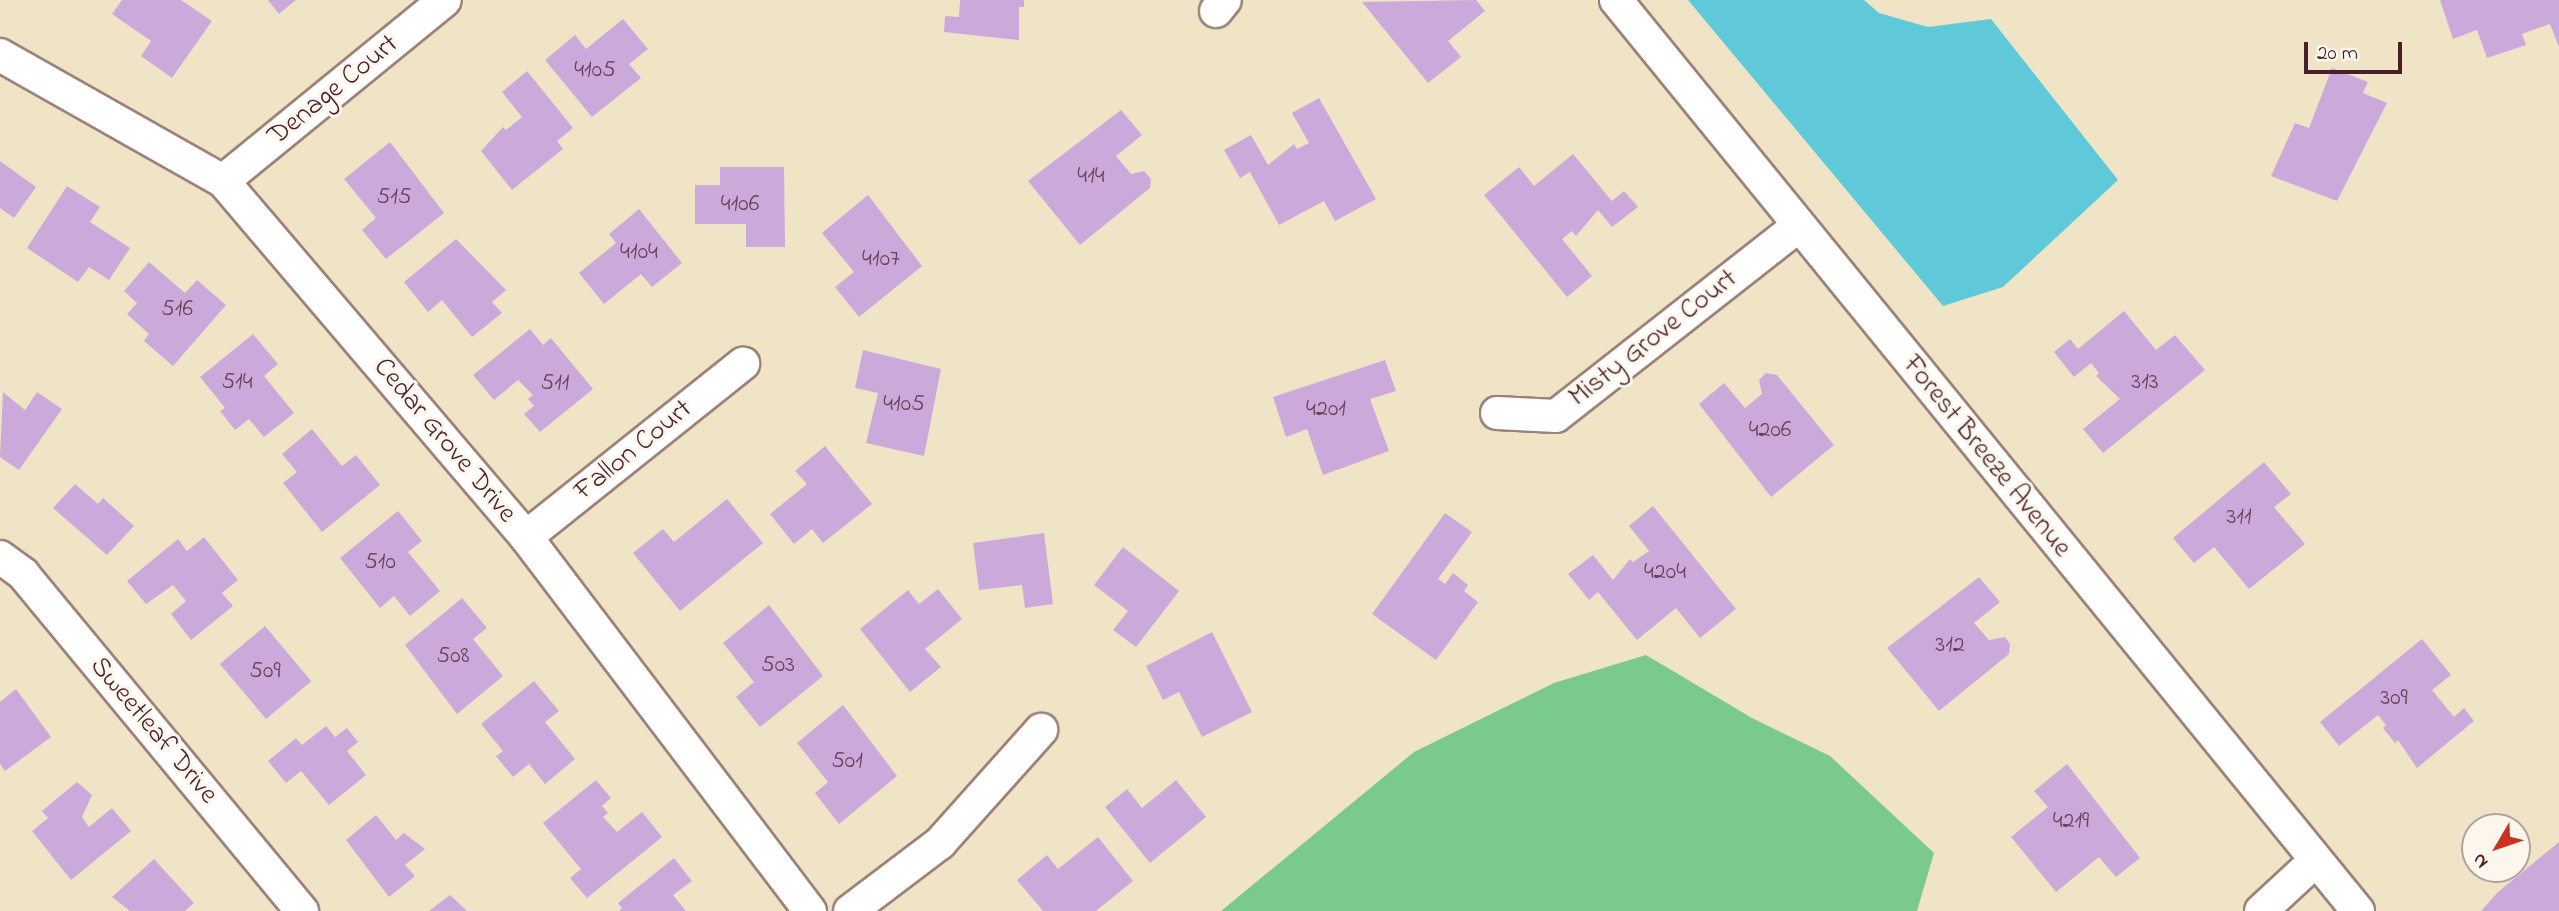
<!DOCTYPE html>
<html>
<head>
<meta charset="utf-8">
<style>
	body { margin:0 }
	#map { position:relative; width:2559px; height:911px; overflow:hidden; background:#f0e4c7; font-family:"Indie Flower",sans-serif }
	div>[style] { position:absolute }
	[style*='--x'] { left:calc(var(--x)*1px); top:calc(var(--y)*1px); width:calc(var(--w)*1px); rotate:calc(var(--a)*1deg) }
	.green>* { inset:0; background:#79ca8b }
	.water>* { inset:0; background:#5fc9d9 }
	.building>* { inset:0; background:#cbaadb; transform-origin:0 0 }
	.roads { filter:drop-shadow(2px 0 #9d8279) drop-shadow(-2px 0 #9d8279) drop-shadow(0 2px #9d8279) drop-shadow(0 -2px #9d8279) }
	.street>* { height:32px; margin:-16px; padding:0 16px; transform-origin:16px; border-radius:16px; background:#fff }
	span { translate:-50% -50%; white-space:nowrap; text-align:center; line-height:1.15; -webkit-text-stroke:6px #fbf7ec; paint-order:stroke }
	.number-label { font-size:24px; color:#6a4257 }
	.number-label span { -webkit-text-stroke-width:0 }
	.street-label { font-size:28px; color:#4a1f2b }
	.north { position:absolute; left:2461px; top:813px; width:70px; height:70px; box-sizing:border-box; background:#fbf7ec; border:2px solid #b4a19f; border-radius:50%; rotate:231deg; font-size:19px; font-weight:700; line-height:28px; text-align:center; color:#4a1f2b }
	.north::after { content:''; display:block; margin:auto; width:24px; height:32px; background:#c8321e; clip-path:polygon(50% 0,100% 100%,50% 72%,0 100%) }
	.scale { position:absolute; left:2304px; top:42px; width:98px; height:32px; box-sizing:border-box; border:4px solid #4a1f2b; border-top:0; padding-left:9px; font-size:21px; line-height:24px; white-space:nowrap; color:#4a1f2b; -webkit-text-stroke:5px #fbf7ec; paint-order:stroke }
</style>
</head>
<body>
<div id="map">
	<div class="green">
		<i style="clip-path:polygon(1646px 655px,1752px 718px,1830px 756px,1934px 853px,1917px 911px,1221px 911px,1414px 752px,1554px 683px)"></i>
	</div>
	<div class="water">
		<i style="clip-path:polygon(1688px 0,1864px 0,1879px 13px,1928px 27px,1991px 19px,2118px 180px,2003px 287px,1943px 306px)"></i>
	</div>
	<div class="building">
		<i style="clip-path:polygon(122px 0,181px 0,212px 21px,172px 78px,141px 56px,151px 41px,112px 14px)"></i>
		<i style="clip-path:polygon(268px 0,296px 0,279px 14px)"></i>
		<i style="clip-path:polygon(960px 0,1024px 0,1024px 7px,1019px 7px,1019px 40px,944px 32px,945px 16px,959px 17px)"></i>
		<i style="clip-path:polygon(1476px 0,1485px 11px,1448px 41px,1461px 57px,1428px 83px,1362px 2px)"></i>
		<i style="clip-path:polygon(2440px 0,2559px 0,2559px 47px,2550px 24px,2522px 34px,2526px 45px,2487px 58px,2477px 30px,2453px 39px)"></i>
		<i style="clip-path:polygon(623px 19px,648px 49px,629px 64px,641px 78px,592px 117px,545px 60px,575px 35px,586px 49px)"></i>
		<i style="clip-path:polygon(2332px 68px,2368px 82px,2363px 93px,2387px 103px,2337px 201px,2271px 176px,2295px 123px,2309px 128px)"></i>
		<i style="clip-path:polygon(527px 71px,573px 128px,557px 141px,563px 149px,512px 190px,481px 151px,503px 127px,506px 130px,522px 117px,502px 92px)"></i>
		<i style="clip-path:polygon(1319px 98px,1376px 199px,1335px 221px,1324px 201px,1279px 225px,1250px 172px,1240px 178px,1224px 150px,1251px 135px,1268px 165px,1294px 144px,1297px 149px,1309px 143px,1292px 113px)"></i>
		<i style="clip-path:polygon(1121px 110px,1142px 135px,1116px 156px,1131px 174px,1144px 171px,1151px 179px,1150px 188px,1080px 245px,1028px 181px)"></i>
		<i style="clip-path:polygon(390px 142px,444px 213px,386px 259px,362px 230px,376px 218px,344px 179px)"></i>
		<i style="clip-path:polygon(1573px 154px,1612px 201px,1624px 191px,1638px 207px,1612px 227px,1598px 210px,1576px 236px,1572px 231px,1562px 239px,1592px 276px,1567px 297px,1484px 195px,1519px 167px,1534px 186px)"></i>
		<i style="clip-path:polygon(0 161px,36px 187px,14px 218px,0 208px)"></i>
		<i style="clip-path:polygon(720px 167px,784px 167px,785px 247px,746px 247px,746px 224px,695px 224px,695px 185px,720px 185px)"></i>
		<i style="clip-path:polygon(67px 186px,100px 207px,90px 222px,130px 248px,109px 280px,89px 267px,78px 282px,27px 248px)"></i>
		<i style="clip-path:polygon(868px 195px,922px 266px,859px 317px,835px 287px,854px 272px,822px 233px)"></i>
		<i style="clip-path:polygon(639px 209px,682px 263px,652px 287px,641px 274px,604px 304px,579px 273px,616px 243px,609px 234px)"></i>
		<i style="clip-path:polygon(456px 239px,506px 290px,492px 302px,502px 313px,472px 337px,442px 300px,428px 312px,404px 282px)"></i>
		<i style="clip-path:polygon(149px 262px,185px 293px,197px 280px,226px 305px,173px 366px,144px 341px,149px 334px,127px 314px,137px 303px,124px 291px)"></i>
		<i style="clip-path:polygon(2124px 311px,2156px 350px,2175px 335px,2205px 370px,2103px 453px,2083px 429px,2120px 399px,2096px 376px,2099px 373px,2091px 363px,2074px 377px,2054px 352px,2070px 339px,2078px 349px)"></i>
		<i style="clip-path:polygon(530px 329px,543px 345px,551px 338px,593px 389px,540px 432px,524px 414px,534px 406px,528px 399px,533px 395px,518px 380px,494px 400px,473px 375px)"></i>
		<i style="clip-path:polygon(253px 334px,278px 364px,264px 376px,294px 413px,264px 437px,249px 419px,235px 430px,220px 411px,225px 408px,200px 377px)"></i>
		<i style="clip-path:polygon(863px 350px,941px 369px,924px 456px,866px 443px,878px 393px,855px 388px)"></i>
		<i style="clip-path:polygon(1385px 360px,1396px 391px,1370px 399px,1389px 451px,1323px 475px,1307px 429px,1286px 437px,1273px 397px)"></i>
		<i style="clip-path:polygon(1766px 373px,1777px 375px,1834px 445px,1771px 497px,1699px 404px,1724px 383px,1745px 408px,1762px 394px,1759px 380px)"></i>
		<i style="clip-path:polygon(3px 392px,25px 410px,37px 392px,62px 409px,19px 470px,0 457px)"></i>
		<i style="clip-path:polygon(312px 429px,342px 466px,356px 455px,380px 485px,322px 532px,283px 483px,297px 472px,282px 454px)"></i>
		<i style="clip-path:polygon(825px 446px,872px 504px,823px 543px,812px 529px,794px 544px,770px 514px,807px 484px,795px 471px)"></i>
		<i style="clip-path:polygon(2264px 462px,2291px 494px,2274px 507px,2305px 544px,2249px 589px,2214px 547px,2194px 563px,2173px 538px)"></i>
		<i style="clip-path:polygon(75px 484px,98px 504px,103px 498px,134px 526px,107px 555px,53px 508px)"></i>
		<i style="clip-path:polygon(727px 499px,763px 543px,680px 611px,633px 553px,663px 529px,674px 542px)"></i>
		<i style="clip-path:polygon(1653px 506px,1736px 609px,1700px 638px,1676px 608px,1637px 640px,1598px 592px,1589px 600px,1568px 574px,1593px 555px,1613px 580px,1630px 559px,1633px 562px,1649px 551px,1629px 526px)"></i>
		<i style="clip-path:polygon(398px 511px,422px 541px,408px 552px,440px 591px,410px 616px,394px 596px,380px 608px,340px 558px)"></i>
		<i style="clip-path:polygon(1445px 513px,1472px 532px,1438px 579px,1445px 584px,1453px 573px,1468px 585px,1464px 591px,1478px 602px,1436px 660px,1372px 614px)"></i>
		<i style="clip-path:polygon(1044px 533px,1053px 604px,1025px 608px,1022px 585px,979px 590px,973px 543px)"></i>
		<i style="clip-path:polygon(204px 537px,238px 580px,222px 593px,233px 606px,191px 640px,171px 614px,186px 601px,173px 585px,146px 604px,127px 581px,178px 539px,187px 551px)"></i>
		<i style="clip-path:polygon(1123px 547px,1179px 591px,1136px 647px,1113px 630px,1128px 611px,1094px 585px)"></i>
		<i style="clip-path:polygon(1979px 577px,2000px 602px,1974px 623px,1989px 640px,2005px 637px,2010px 644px,2009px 654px,1939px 711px,1887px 648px)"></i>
		<i style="clip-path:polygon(938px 589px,962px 619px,925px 649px,941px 667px,910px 692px,860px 629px,908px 590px,919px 604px)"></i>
		<i style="clip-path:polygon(462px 598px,487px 628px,473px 639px,503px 676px,457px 714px,405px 645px)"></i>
		<i style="clip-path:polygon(769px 605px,823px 676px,760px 727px,736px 697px,754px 682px,723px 643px)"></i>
		<i style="left:265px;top:626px;width:72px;height:59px;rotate:50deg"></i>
		<i style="clip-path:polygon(1212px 632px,1252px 712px,1202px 737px,1179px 692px,1163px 700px,1146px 666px)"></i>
		<i style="clip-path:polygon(2422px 639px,2451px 675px,2432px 690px,2454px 717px,2464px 708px,2474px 721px,2417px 768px,2398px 740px,2395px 743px,2383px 728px,2386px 725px,2378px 715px,2339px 746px,2320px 722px)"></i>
		<i style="clip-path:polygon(534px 681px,559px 711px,545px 722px,575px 759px,545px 784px,529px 764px,513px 777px,496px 756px,503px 751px,481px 724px)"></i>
		<i style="clip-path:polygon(16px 689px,51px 737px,5px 771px,0 764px,0 702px)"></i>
		<i style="clip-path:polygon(843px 705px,897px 776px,839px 824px,815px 793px,828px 782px,797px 743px)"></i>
		<i style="clip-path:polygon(326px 726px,335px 737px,347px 728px,358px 742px,347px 751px,366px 775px,329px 805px,301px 771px,286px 783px,268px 761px,296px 738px,302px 745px)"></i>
		<i style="clip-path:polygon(2067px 764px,2140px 858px,2116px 877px,2099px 857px,2056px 892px,2011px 837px,2048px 807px,2034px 791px)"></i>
		<i style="clip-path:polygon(596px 780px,611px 798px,602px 806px,608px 813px,603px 817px,617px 832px,642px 812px,662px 837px,587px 898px,570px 878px,581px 869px,543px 823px)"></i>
		<i style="clip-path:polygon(1176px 780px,1206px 817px,1150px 863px,1105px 807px,1127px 789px,1142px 808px)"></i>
		<i style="clip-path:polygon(77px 782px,92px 795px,82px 817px,89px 827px,112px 808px,131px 831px,71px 880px,32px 831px,48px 818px,42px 811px)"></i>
		<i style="clip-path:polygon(376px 815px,396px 840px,404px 833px,425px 849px,405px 865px,415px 876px,389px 897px,346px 840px)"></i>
		<i style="clip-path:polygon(1098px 837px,1133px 881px,1096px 911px,1043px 911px,1017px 880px,1047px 855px,1058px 869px)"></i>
		<i style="clip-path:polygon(2559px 842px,2559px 911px,2481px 911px,2498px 892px)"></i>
		<i style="clip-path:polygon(674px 858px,692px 881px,673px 895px,686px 911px,619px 911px,622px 908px,618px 903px)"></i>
		<i style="clip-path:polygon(154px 859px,194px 903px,185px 911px,130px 911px,112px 897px)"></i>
		<i style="clip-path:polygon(450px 895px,467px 911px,429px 911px)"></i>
	</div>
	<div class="roads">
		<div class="street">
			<i style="--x:1616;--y:0;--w:1175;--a:50.84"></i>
			<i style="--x:1216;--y:11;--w:14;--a:-51"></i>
			<i style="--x:0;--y:55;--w:256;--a:29.5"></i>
			<i style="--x:223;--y:181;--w:467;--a:49.6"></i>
			<i style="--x:526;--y:537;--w:470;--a:52.8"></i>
			<i style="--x:223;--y:181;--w:286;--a:-39.2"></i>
			<i style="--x:1497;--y:413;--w:59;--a:2.9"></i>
			<i style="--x:1556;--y:416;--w:308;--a:-38.1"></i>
			<i style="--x:526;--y:537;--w:278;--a:-38.6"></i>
			<i style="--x:0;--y:557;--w:29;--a:36"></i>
			<i style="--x:23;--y:574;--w:438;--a:50.4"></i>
			<i style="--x:850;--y:911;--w:113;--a:-37.1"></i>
			<i style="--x:940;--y:843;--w:152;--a:-48.2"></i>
			<i style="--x:2261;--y:911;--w:74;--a:-42.8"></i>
		</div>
	</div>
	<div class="number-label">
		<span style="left:595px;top:71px">4105</span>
		<span style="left:1091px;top:177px">414</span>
		<span style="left:394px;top:198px">515</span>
		<span style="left:740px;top:205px">4106</span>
		<span style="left:639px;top:253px">4104</span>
		<span style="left:881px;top:260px">4107</span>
		<span style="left:177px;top:310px">516</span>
		<span style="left:237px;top:383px">514</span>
		<span style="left:2145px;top:383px">313</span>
		<span style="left:555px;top:384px">511</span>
		<span style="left:904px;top:405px">4105</span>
		<span style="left:1326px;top:410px">4201</span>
		<span style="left:1770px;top:431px">4206</span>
		<span style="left:2239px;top:518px">311</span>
		<span style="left:380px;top:563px">510</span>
		<span style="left:1665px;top:573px">4204</span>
		<span style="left:1950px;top:646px">312</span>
		<span style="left:453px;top:657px">508</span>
		<span style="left:778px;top:666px">503</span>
		<span style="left:265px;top:672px">509</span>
		<span style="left:2394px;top:699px">309</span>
		<span style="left:847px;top:762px">501</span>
		<span style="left:2071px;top:822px">4219</span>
	</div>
	<div class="street-label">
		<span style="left:334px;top:91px;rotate:-39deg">Denage Court</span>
		<span style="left:1654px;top:339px;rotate:-38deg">Misty Grove Court</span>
		<span style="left:444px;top:441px;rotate:50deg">Cedar Grove Drive</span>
		<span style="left:634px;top:451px;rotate:-39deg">Fallon Court</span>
		<span style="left:1986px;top:457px;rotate:51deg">Forest Breeze Avenue</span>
		<span style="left:153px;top:731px;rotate:50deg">Sweetleaf Drive</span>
	</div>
	<div class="north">N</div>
	<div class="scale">20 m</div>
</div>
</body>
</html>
